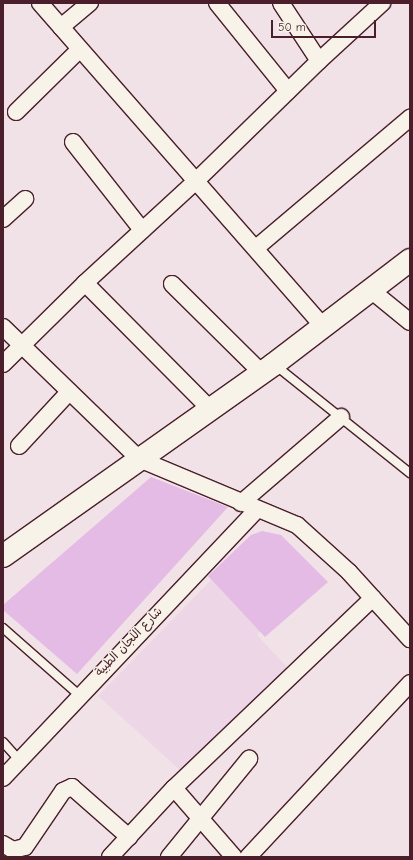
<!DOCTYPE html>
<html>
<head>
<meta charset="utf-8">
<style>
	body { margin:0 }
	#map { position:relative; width:413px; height:860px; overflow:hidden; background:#f1e2e7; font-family:"Comic Neue","Playpen Sans Arabic",sans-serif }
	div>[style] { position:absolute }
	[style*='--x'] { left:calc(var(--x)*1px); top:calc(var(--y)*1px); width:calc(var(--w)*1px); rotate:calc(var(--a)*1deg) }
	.built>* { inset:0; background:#edd6e6 }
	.building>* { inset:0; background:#e3bbe4 }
	.roads { filter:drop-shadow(1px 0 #4a1f2b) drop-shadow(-1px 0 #4a1f2b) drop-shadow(0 1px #4a1f2b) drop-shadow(0 -1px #4a1f2b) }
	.lane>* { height:8px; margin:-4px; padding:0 4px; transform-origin:4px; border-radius:4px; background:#f7f3e8 }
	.street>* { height:16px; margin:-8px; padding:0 8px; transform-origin:8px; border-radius:8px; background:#f7f3e8 }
	.secondary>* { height:22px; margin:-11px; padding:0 11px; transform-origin:11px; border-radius:11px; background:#f7f3e8 }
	span { translate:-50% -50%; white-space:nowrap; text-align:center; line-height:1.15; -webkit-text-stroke:3px #f7f3e8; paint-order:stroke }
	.street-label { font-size:12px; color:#4a1f2b }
	.frame { position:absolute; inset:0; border:4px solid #4a1f2b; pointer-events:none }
	.scale { position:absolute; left:271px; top:20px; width:105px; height:18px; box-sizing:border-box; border:2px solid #4a1f2b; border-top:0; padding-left:5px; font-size:12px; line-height:14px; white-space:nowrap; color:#4a1f2b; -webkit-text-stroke:3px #f7f3e8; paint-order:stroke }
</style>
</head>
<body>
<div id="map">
	<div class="built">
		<i style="clip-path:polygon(212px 579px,262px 629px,257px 635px,288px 668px,180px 770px,98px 696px)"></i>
	</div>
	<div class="building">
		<i style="clip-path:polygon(151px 477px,228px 507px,77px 674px,3px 610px,3px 605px)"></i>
		<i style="clip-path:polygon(262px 531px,281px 535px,328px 582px,265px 637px,208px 576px,251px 535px)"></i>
	</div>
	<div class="roads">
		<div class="lane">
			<i style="--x:275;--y:365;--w:173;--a:38.7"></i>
			<i style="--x:3;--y:628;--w:101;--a:41.4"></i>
			<i style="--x:3;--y:742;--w:24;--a:48"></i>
		</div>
		<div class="street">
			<i style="--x:40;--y:3;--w:431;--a:48.8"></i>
			<i style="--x:217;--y:3;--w:113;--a:51.1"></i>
			<i style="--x:281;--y:3;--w:69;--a:56.8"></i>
			<i style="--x:61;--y:27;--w:38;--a:-40"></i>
			<i style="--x:16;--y:112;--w:88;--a:-44.5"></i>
			<i style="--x:73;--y:142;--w:112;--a:51.9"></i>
			<i style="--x:3;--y:219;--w:30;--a:-42"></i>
			<i style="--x:256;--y:248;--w:202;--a:-40.2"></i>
			<i style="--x:85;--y:283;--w:177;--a:45.2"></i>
			<i style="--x:172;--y:284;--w:127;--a:44.7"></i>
			<i style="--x:372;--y:291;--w:49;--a:39.2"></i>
			<i style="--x:3;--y:327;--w:190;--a:44.1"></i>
			<i style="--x:139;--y:459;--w:171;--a:22.7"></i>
			<i style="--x:297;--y:525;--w:70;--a:42.1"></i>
			<i style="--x:349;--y:572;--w:91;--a:47.7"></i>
			<i style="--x:3;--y:364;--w:115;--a:-44.6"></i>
			<i style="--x:85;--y:283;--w:151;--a:-42.6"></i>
			<i style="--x:196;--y:181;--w:172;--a:-44.3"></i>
			<i style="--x:319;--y:61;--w:86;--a:-42.6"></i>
			<i style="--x:19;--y:446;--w:74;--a:-47.2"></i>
			<i style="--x:241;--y:503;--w:132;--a:-40.7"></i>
			<i style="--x:3;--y:778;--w:370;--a:-46.6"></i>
			<i style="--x:174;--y:788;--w:91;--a:49"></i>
			<i style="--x:3;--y:844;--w:12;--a:31"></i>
			<i style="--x:13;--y:850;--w:12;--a:-14"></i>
			<i style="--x:25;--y:847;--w:68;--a:-55.8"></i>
			<i style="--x:63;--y:791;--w:10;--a:-24"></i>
			<i style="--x:72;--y:787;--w:76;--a:41.3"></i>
			<i style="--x:110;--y:857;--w:94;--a:-47.2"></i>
			<i style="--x:174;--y:788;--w:275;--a:-43.7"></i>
			<i style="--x:169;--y:857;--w:127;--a:-50.8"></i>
			<i style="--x:248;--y:857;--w:238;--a:-47"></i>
		</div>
		<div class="secondary">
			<i style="--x:3;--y:556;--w:332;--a:-35.3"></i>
			<i style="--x:274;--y:364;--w:171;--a:-37.4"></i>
		</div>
	</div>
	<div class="street-label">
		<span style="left:129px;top:642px;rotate:-46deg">شارع اللجان الطبية</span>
	</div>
	<div class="frame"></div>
	<div class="scale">50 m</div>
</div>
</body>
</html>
